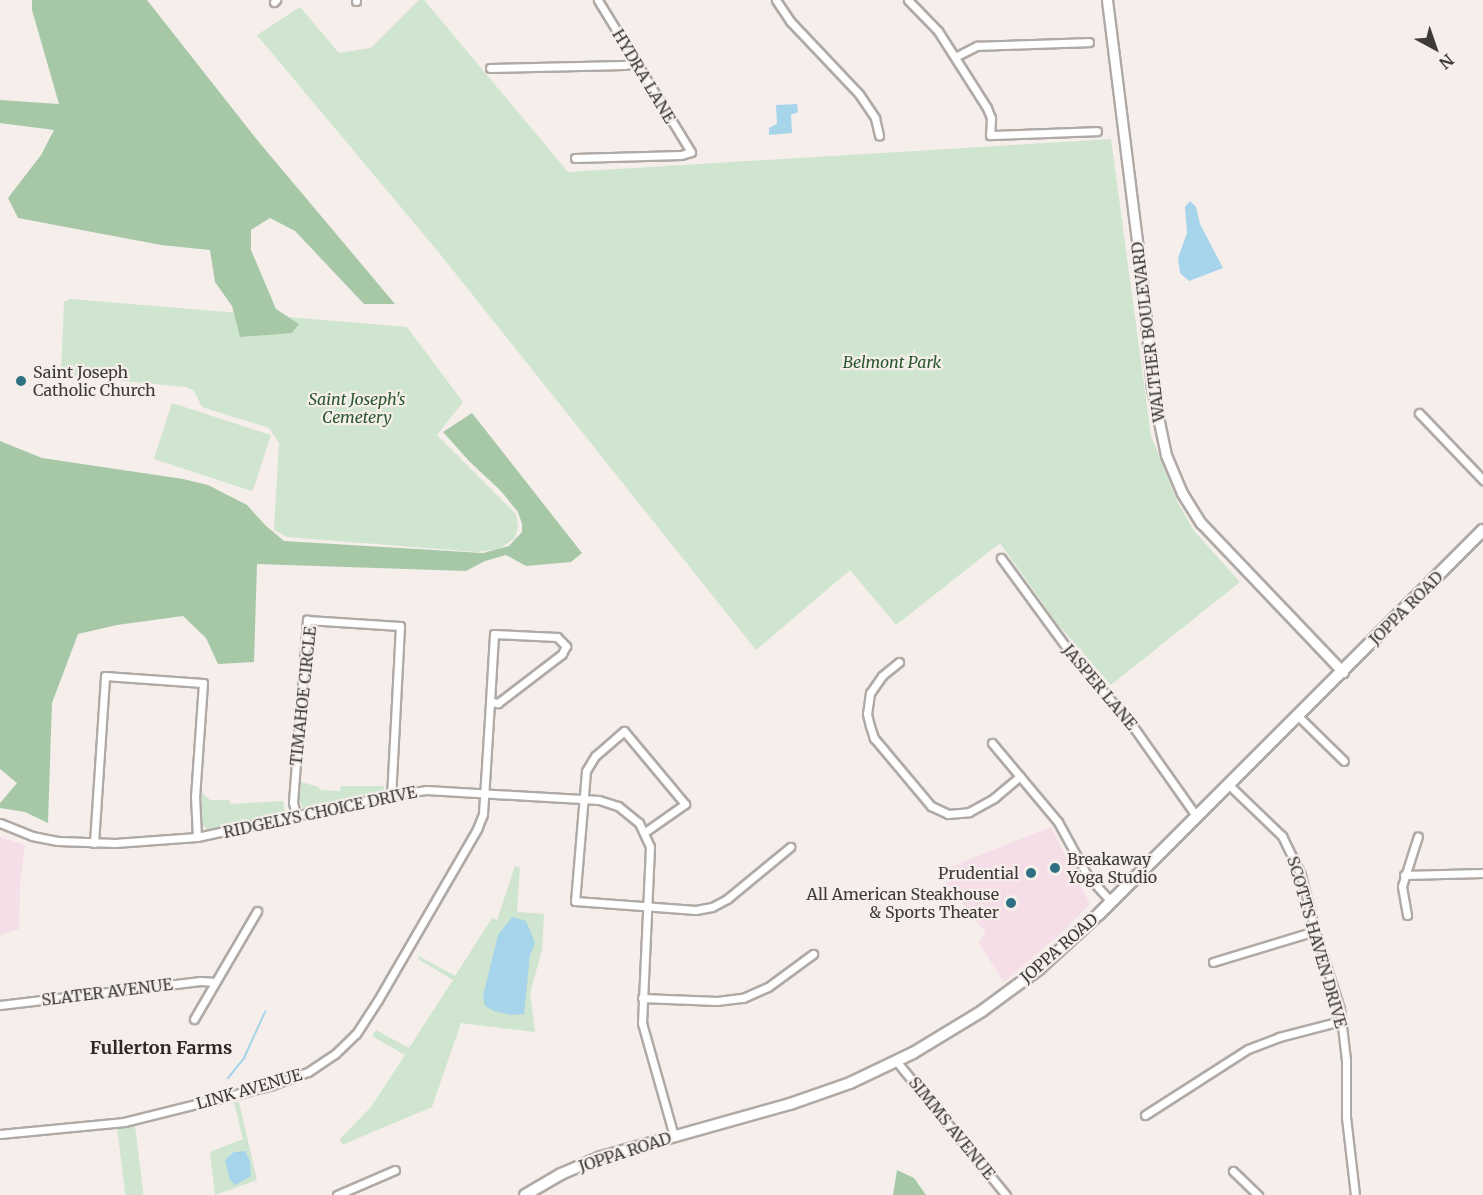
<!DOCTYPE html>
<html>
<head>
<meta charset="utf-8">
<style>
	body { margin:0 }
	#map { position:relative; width:1483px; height:1195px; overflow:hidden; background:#f5eeea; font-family:Merriweather,serif }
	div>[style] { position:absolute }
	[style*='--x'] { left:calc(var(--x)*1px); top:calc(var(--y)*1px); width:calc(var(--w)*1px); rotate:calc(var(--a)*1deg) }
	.commercial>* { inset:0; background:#f6dee9 }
	.green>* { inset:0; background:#cfe5cf; transform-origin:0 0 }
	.forest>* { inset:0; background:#a7c8a7 }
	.water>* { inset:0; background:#a6d4eb }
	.stream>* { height:2px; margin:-1px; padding:0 1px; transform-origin:1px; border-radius:1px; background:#a6d4eb }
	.roads { filter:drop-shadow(2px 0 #b0aaa6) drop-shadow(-2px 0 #b0aaa6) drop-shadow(0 2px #b0aaa6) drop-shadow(0 -2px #b0aaa6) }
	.street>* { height:7px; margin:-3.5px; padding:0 3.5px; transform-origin:3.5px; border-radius:3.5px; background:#fff }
	.secondary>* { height:9px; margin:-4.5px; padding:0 4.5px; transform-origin:4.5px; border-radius:4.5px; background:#fff }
	.primary>* { height:10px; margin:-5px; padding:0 5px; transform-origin:5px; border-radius:5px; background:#fff }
	.dots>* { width:16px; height:16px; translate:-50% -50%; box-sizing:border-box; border:3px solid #f5eeea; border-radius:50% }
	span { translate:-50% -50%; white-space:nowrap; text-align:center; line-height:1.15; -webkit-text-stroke:4.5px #f5eeea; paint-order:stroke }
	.street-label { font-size:16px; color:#3d3a39 }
	.park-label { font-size:16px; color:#27572c; font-style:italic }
	.poi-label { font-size:16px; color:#3d3a39 }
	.left { translate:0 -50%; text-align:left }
	.right { translate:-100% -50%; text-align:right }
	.neighbourhood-label { font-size:18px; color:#2d2825; font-weight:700 }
	.north { position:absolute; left:1405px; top:18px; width:60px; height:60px; -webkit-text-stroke:4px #f5eeea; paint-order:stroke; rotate:140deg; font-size:16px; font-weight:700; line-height:24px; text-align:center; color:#3d3a39 }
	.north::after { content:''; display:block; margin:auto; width:21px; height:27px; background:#3d3a39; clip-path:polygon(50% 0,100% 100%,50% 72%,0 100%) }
</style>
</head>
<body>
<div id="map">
	<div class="commercial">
		<i style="clip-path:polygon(1051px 827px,1090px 904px,1066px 929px,1004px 982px,978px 942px,986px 933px,937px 872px)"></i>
		<i style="clip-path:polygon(0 837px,25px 845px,20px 885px,19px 929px,0 935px)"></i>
	</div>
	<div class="green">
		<i style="clip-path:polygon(419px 0,424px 0,568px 172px,1111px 139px,1151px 436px,1178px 503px,1194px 531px,1240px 582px,1111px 685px,1056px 622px,1000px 543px,896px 625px,850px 570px,756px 650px,440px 254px,257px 35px,300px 7px,339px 53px,371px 48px)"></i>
		<i style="clip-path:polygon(70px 299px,407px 327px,463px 402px,437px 435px,516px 514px,518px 527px,515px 538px,499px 549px,477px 552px,287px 537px,274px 530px,279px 443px,269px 428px,202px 407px,194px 391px,186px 387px,61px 375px,64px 302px)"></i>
		<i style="left:172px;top:403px;width:104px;height:59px;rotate:18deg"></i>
		<i style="clip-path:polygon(301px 782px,319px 787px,320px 790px,340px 791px,341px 786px,384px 786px,383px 792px,303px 808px,299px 798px)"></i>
		<i style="clip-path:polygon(202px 793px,210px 800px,229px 800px,231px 804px,283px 801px,285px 812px,208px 830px,202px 825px)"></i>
		<i style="clip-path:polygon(515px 866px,520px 868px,517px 912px,544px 914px,542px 950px,530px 993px,535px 1032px,461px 1023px,432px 1107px,342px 1145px,340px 1139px,371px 1107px,405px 1055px,372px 1036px,376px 1030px,409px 1048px,453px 980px,418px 959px,419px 956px,455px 976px,492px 918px,497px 920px)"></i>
		<i style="clip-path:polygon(234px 1102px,239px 1102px,257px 1180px,215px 1195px,210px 1152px,243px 1139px)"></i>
		<i style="left:135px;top:1126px;width:70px;height:18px;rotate:83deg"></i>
	</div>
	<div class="forest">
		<i style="clip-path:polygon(32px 0,147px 0,258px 141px,395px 304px,364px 304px,295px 231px,270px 218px,251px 230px,251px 250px,276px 309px,299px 324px,292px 333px,240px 337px,232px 306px,215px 282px,210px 250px,161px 245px,18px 218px,8px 198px,41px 155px,54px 130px,0 123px,0 100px,59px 104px,32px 10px)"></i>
		<i style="clip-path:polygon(472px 413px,582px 553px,571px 562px,526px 566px,506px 555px,485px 561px,466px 571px,257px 564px,254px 662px,218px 664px,206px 638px,183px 616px,117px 625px,78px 634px,52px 703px,48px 823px,25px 812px,0 808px,0 803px,17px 783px,0 769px,0 441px,42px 458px,183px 479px,208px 485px,247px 505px,265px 525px,284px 541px,483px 553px,509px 546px,522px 532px,522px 524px,518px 512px,501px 491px,470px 462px,443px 432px)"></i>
		<i style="clip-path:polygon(897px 1170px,914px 1178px,926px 1195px,893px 1195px)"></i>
	</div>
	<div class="water">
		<i style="clip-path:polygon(797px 104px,798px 112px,791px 115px,792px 133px,769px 135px,769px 128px,777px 124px,776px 105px)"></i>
		<i style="clip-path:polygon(1190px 201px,1196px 207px,1200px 224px,1223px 268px,1189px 281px,1180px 273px,1178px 258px,1187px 233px,1185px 207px)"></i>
		<i style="clip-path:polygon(512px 917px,526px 921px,535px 943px,530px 955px,524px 1014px,511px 1015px,494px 1011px,485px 1006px,483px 996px,498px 935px)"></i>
		<i style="clip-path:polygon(245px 1151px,250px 1161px,251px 1176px,235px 1185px,230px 1180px,225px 1160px,234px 1152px)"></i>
	</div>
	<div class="stream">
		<i style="--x:228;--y:1078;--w:26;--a:-51"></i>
		<i style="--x:244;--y:1058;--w:51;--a:-65.5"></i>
	</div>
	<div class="roads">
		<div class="street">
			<i style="--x:356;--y:0;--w:1;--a:90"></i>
			<i style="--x:776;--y:0;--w:25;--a:56"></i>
			<i style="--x:790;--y:21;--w:100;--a:46.6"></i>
			<i style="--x:859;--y:94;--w:29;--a:56"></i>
			<i style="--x:875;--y:118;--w:18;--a:77"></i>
			<i style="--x:908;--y:0;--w:43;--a:45.9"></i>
			<i style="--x:938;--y:31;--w:91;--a:57.5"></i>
			<i style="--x:987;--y:108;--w:11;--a:68"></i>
			<i style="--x:991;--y:118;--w:17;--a:93"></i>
			<i style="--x:990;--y:135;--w:107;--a:-2.1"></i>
			<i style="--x:274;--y:2;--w:3;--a:-45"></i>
			<i style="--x:955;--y:57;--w:25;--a:-27"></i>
			<i style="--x:977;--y:46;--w:112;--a:-2"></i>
			<i style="--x:490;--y:68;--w:134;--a:-1.3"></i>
			<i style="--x:624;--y:65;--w:11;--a:-10"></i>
			<i style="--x:575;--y:158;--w:106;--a:-1.6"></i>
			<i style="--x:681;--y:155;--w:10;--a:-17"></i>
			<i style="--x:691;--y:152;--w:178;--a:-121.5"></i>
			<i style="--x:1419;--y:413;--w:93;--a:46.3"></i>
			<i style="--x:1001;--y:558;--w:125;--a:53.8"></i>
			<i style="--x:1075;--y:659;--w:87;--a:49.2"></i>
			<i style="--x:1132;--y:725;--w:113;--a:54.8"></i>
			<i style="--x:494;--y:634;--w:63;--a:2.7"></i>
			<i style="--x:557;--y:637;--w:13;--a:45"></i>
			<i style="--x:566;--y:646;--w:9;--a:117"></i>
			<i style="--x:562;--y:654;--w:81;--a:142.6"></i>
			<i style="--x:498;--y:703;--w:8;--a:-173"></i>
			<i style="--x:490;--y:702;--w:68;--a:-86.6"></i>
			<i style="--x:899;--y:662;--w:22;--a:141"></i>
			<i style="--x:882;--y:676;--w:21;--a:125"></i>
			<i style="--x:870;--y:693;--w:21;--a:98"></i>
			<i style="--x:867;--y:714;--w:12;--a:76"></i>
			<i style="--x:870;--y:726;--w:13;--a:72"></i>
			<i style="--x:874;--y:738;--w:89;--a:50"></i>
			<i style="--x:931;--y:806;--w:19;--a:25"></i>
			<i style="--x:948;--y:814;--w:21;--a:-5"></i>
			<i style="--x:969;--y:812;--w:29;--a:-29"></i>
			<i style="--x:994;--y:798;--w:34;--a:-40"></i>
			<i style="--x:1298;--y:716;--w:64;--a:44.4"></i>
			<i style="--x:992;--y:743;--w:103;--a:50.1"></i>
			<i style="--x:1058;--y:822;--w:60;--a:61.3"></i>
			<i style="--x:1087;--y:875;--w:36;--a:48"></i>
			<i style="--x:1229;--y:785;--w:74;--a:43.9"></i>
			<i style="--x:1282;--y:836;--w:43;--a:64"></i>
			<i style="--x:1301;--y:875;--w:58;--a:76"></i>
			<i style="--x:1315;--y:931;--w:82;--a:72.2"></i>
			<i style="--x:1340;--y:1009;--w:51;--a:83.3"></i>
			<i style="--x:1346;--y:1060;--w:57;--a:90"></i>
			<i style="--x:1346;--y:1117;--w:79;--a:83.4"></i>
			<i style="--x:296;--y:815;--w:13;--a:-103"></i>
			<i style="--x:293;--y:802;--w:183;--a:-85.6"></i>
			<i style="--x:307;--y:620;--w:93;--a:3.7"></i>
			<i style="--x:400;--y:626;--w:169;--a:93"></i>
			<i style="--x:0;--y:823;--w:35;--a:22"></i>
			<i style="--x:32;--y:836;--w:26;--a:11"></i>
			<i style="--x:58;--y:841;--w:57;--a:2"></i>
			<i style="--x:115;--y:843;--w:82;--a:-4.2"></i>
			<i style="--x:197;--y:837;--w:198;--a:-12.2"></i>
			<i style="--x:391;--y:795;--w:35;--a:-8"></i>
			<i style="--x:426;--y:790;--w:173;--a:3.3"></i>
			<i style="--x:599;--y:800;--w:20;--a:18"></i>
			<i style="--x:618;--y:806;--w:27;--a:39"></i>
			<i style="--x:639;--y:823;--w:26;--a:65"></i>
			<i style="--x:650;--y:847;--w:176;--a:92.6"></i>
			<i style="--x:642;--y:1023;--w:117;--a:74.2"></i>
			<i style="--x:645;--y:832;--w:49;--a:-35"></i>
			<i style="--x:685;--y:804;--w:95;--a:-129.9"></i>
			<i style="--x:624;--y:731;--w:38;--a:139"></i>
			<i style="--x:595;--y:756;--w:17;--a:121"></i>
			<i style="--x:586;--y:771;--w:130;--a:94.8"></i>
			<i style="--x:575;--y:901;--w:121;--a:4.3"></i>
			<i style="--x:696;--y:910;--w:16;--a:-11"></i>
			<i style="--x:712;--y:907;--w:17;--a:-28"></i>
			<i style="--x:727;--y:899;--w:82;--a:-39.5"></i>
			<i style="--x:94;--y:843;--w:167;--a:-86.2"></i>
			<i style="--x:105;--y:676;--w:98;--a:4.1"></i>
			<i style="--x:203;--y:683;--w:113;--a:94"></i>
			<i style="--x:195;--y:796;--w:41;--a:87.2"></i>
			<i style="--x:1404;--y:875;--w:79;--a:-1.5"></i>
			<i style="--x:1407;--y:915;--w:29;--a:-100"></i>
			<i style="--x:1402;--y:886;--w:52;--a:-72.3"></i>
			<i style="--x:1213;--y:962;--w:107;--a:-16.9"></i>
			<i style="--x:642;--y:998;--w:75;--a:2.3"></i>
			<i style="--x:717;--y:1001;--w:26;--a:-7"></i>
			<i style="--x:743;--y:998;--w:27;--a:-24"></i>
			<i style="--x:768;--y:987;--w:56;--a:-36.3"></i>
			<i style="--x:0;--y:1005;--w:202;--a:-6.8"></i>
			<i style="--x:201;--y:981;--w:14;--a:4"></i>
			<i style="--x:194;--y:1019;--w:125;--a:-59.7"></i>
			<i style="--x:897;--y:1062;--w:172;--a:50.7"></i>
			<i style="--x:1145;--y:1115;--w:122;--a:-32.7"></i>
			<i style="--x:1248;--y:1049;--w:33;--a:-21"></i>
			<i style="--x:1279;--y:1037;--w:64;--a:-14.5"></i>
			<i style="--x:0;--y:1134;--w:125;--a:-5.5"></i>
			<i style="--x:124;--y:1122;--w:153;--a:-14"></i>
			<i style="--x:272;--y:1085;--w:38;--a:-20"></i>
			<i style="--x:308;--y:1072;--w:32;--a:-34"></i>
			<i style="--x:335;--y:1054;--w:29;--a:-44"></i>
			<i style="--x:356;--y:1034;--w:40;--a:-57.1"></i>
			<i style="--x:378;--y:1000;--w:198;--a:-59.9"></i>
			<i style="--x:477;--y:829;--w:16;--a:-68"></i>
			<i style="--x:483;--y:814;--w:112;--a:-86.4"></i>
			<i style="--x:1233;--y:1171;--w:35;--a:44"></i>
			<i style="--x:337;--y:1195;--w:63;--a:-23.3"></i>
		</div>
		<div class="secondary">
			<i style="--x:1107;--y:0;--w:290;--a:82.9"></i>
			<i style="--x:1143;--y:288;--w:100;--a:84.9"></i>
			<i style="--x:1152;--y:388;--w:68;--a:78.2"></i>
			<i style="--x:1166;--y:455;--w:41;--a:67.2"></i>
			<i style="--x:1182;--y:493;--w:36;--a:58"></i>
			<i style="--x:1201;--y:523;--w:206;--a:46.4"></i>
		</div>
		<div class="primary">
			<i style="--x:525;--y:1195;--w:42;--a:-30.3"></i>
			<i style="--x:561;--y:1174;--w:43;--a:-23"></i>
			<i style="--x:601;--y:1157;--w:196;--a:-15.7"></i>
			<i style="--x:790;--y:1104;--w:64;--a:-19.3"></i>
			<i style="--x:850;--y:1083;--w:70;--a:-25.5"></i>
			<i style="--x:913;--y:1053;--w:81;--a:-31.3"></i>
			<i style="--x:982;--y:1011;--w:71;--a:-36.4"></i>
			<i style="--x:1039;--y:969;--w:81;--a:-42.5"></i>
			<i style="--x:1099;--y:914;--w:543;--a:-45"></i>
		</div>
	</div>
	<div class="dots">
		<i style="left:21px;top:381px;background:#2e7082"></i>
		<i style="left:1055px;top:868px;background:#2e7082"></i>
		<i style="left:1031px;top:873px;background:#2e7082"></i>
		<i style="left:1011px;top:903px;background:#2e7082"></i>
	</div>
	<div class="street-label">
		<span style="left:644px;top:76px;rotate:59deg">HYDRA LANE</span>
		<span style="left:1148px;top:332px;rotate:-97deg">WALTHER BOULEVARD</span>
		<span style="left:1406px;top:608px;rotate:-45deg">JOPPA ROAD</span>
		<span style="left:1100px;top:687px;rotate:50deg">JASPER LANE</span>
		<span style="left:303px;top:696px;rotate:-84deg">TIMAHOE CIRCLE</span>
		<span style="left:320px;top:812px;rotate:-12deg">RIDGELYS CHOICE DRIVE</span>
		<span style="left:1317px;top:942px;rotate:74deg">SCOTTS HAVEN DRIVE</span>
		<span style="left:1059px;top:948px;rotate:-41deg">JOPPA ROAD</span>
		<span style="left:107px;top:992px;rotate:-7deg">SLATER AVENUE</span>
		<span style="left:249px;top:1089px;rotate:-16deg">LINK AVENUE</span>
		<span style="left:952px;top:1128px;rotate:51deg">SIMMS AVENUE</span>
		<span style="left:625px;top:1152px;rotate:-18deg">JOPPA ROAD</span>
	</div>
	<div class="park-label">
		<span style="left:892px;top:362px">Belmont Park</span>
		<span style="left:357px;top:408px">Saint Joseph's<br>Cemetery</span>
	</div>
	<div class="poi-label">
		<span class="left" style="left:33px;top:381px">Saint Joseph<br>Catholic Church</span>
		<span class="left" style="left:1067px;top:868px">Breakaway<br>Yoga Studio</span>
		<span class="right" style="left:1019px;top:873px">Prudential</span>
		<span class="right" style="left:999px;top:903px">All American Steakhouse<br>&amp; Sports Theater</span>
	</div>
	<div class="neighbourhood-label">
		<span style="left:161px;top:1048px">Fullerton Farms</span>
	</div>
	<div class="north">N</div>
</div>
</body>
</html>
